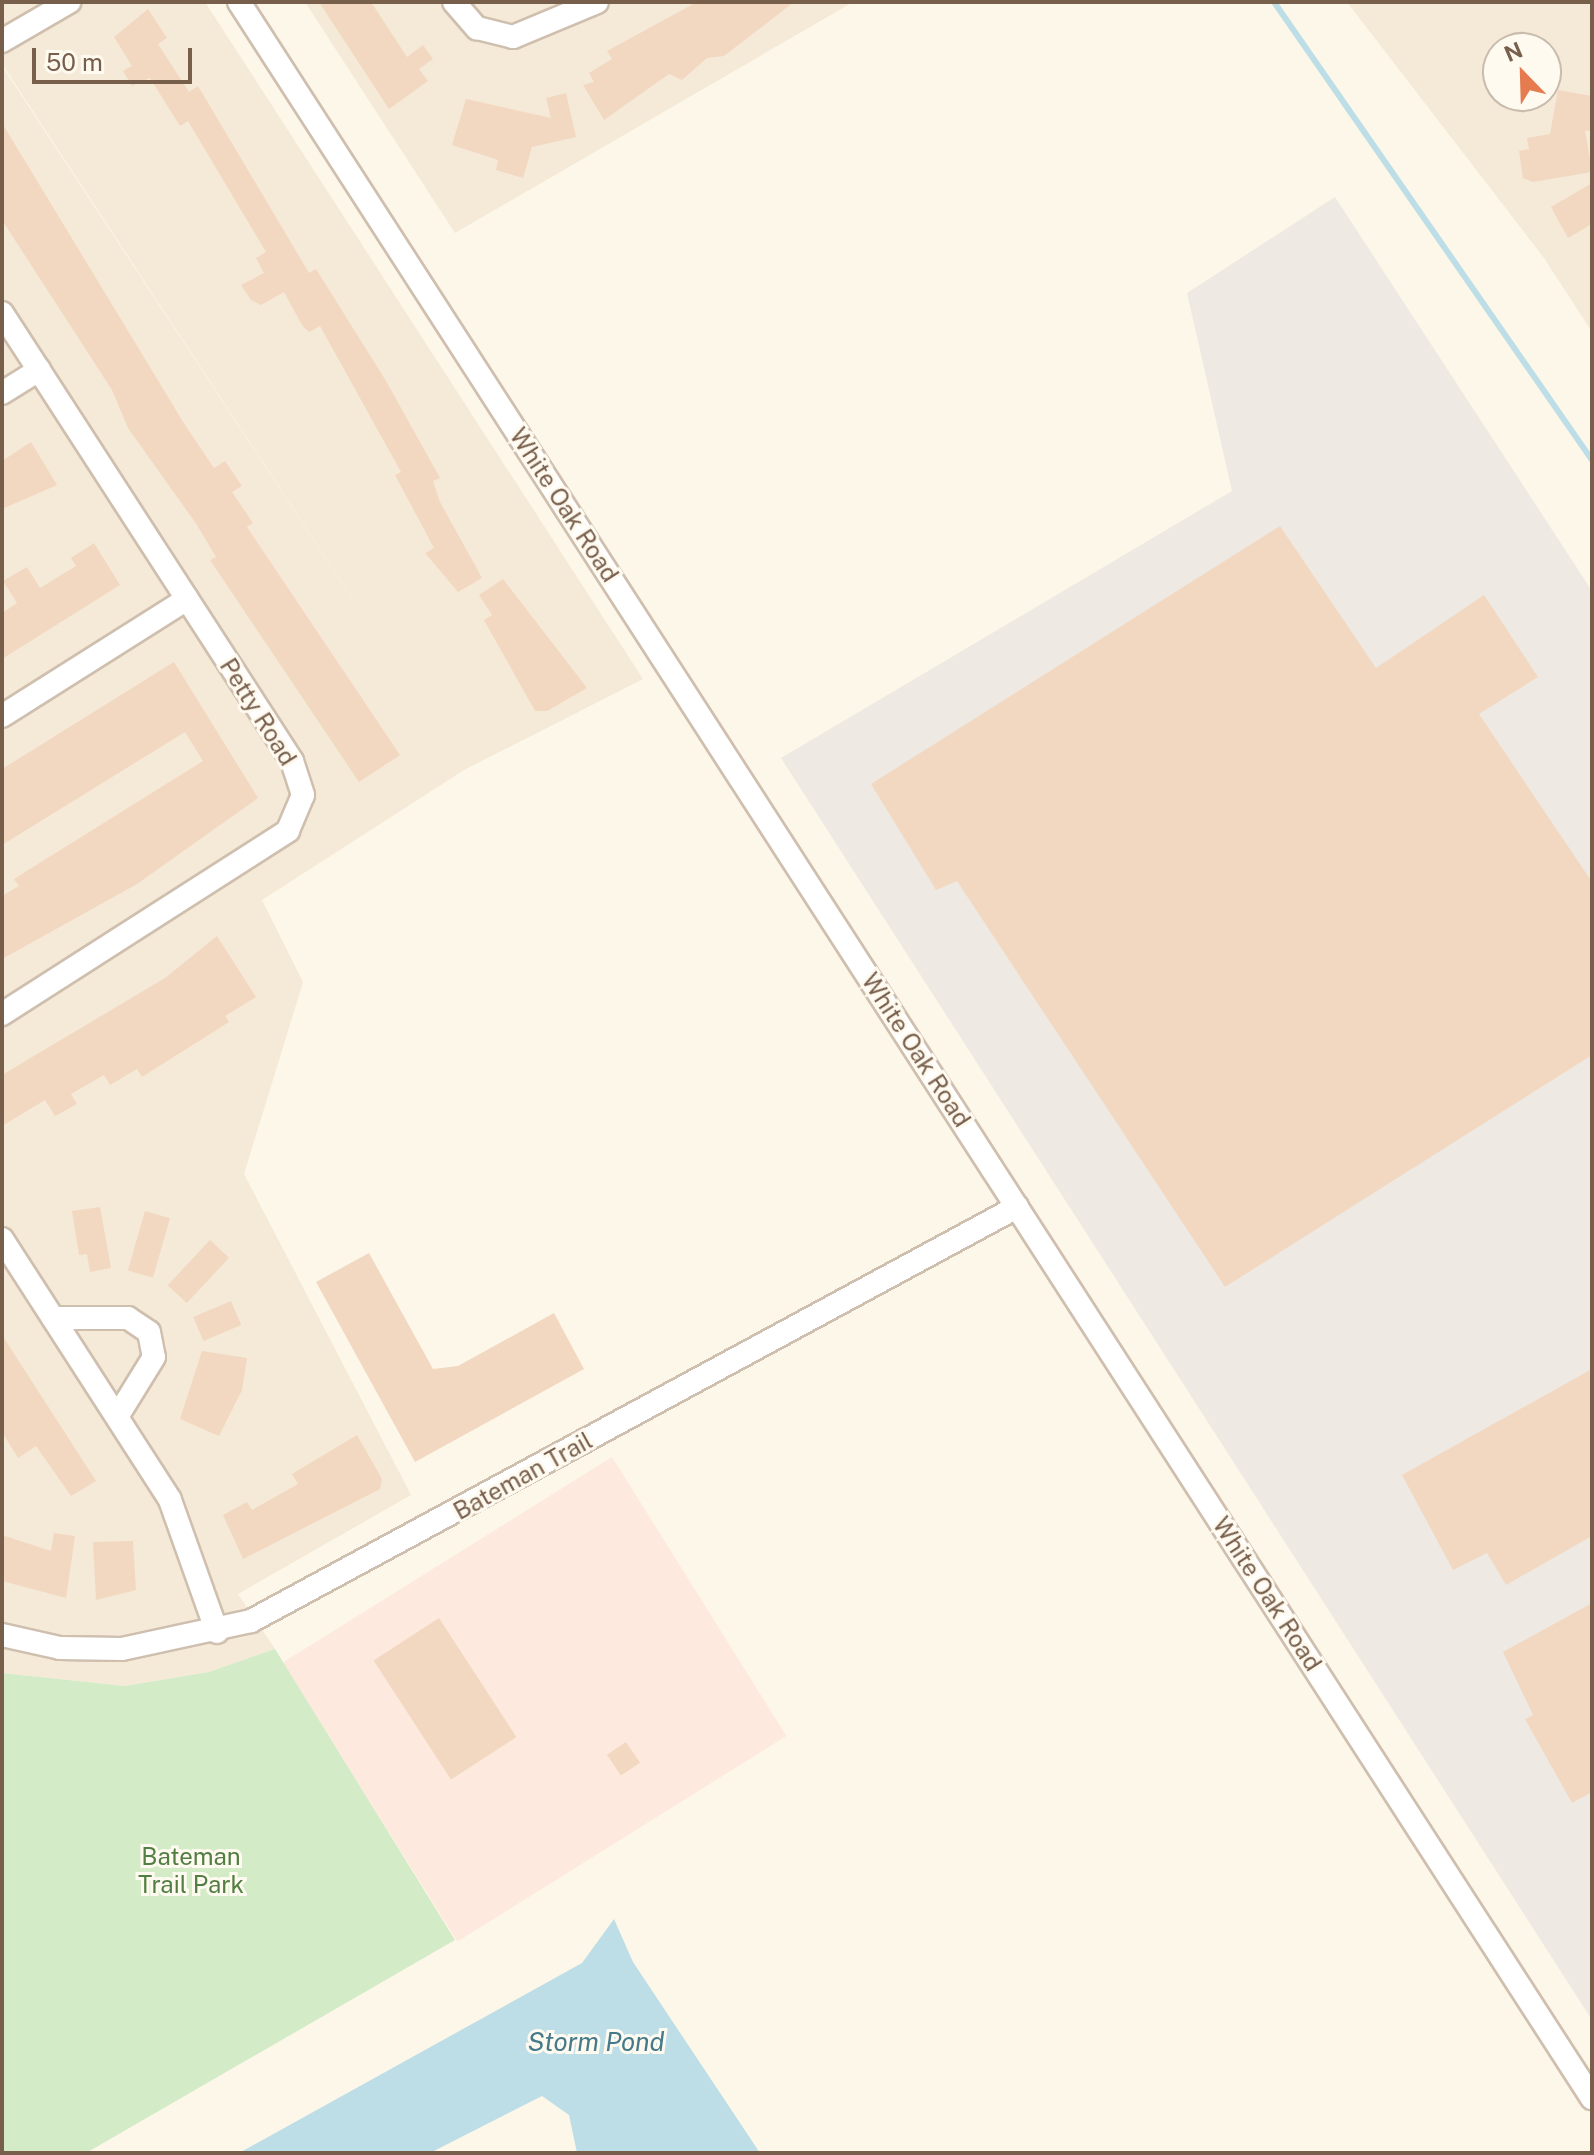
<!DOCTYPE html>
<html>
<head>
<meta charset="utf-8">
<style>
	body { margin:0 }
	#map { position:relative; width:1594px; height:2155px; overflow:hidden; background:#fdf7e9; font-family:"Public Sans",sans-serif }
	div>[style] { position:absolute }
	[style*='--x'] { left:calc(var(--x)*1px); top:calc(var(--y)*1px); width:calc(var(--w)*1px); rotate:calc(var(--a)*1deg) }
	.residential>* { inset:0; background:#f5e9d7 }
	.commercial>* { inset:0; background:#fde9dd; transform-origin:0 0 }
	.industrial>* { inset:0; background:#eee9e2 }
	.green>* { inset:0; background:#d3ebc7 }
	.water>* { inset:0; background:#bddee7 }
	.stream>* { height:6px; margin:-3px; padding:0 3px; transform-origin:3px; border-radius:3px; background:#bddee7 }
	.building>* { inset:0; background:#f2d8c1; transform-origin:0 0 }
	.roads { filter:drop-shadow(2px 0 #cfbfae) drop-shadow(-2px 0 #cfbfae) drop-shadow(0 2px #cfbfae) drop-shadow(0 -2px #cfbfae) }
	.minor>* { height:22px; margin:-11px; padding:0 11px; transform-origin:11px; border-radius:11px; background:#fff }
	span { translate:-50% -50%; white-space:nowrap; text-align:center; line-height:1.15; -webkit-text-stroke:6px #fffaf0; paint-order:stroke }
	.street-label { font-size:24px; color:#785f4c }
	.park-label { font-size:24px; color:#517e43 }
	.water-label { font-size:26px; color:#457a8b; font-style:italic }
	.frame { position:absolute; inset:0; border:4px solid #785f4c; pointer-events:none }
	.north { position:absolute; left:1482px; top:32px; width:80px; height:80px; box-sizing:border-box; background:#fffaf0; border:2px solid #c9bcae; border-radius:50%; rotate:337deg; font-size:22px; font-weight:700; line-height:32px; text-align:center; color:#785f4c }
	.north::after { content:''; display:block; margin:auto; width:28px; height:36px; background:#e67b4f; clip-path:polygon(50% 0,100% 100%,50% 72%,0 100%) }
	.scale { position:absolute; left:32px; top:48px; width:160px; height:36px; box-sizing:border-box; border:4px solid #785f4c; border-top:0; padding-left:10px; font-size:24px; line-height:28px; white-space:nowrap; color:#785f4c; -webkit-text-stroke:6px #fffaf0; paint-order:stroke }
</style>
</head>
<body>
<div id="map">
	<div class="residential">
		<i style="clip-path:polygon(2px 2px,205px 2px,643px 679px,464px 770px,262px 900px,303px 982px,244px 1174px,411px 1495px,238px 1594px,275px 1649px,209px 1672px,125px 1686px,2px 1673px,2px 66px,451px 749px,2px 64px)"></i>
		<i style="clip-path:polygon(305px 2px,853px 2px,455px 233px)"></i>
		<i style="clip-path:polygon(evenodd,1347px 2px,1592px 2px,1592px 332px,1544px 258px,1347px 2px,1498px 48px,1546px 48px,1546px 96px,1498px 96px,1498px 48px)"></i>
	</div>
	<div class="commercial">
		<i style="left:612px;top:1457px;width:329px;height:388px;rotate:58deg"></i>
	</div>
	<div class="industrial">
		<i style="clip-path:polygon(1335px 197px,1592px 591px,1592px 2020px,781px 758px,1232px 491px,1187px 293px)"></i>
	</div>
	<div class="green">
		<i style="clip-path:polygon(275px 1649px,455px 1940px,86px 2153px,2px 2153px,2px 1673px,125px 1686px,209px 1672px)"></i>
	</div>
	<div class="water">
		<i style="clip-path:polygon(614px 1919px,633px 1962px,760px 2153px,577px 2153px,569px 2115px,542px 2096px,430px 2153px,239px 2153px,582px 1963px)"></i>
	</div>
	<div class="stream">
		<i style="--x:1274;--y:2;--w:558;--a:55.23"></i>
	</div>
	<div class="building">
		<i style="clip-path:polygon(319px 2px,371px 2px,407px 57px,423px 45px,433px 59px,419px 69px,428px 81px,389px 109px)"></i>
		<i style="clip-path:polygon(697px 2px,794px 2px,724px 56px,707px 58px,682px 80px,669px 74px,604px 120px,583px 85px,594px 82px,589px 73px,612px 59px,607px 51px)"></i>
		<i style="clip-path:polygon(148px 9px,167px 38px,158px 44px,189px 92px,198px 86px,309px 273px,316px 269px,386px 381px,440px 478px,433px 481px,440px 502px,482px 578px,458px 592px,425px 553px,434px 548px,395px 475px,401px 472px,320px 326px,309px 332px,302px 325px,284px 292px,261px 305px,251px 300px,241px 285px,264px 273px,256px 258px,266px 252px,188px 121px,180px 126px,150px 78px,132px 86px,123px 71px,132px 66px,114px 37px)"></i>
		<i style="clip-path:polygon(1558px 90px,1592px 96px,1592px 132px,1585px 130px,1592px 172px,1533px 182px,1523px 178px,1519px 151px,1529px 149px,1527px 138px,1550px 134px)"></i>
		<i style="clip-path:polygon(566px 93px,576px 137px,532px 147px,523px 178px,496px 170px,498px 160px,452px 145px,466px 99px,551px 118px,546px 98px)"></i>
		<i style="clip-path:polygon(2px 123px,185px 425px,214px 468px,225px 461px,242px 486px,232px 492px,253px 523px,247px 527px,400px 755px,359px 782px,210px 560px,216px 557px,197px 525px,128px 428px,112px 390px,2px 220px)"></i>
		<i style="clip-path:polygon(1592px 183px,1592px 224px,1568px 238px,1551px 207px)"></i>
		<i style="clip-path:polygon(31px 442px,57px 485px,2px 509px,2px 461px)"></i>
		<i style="clip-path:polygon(1280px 526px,1376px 668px,1484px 595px,1538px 677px,1479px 714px,1592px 882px,1592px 1055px,1225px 1287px,957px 881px,936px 890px,871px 784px)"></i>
		<i style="clip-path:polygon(94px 543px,120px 585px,2px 659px,2px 613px,17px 603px,3px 581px,27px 567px,40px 588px,76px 566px,71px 558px)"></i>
		<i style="clip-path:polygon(503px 579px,587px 688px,547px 711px,535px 711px,484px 620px,492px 615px,479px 595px)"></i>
		<i style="clip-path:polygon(174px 662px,258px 798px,137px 884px,2px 959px,2px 896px,19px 886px,14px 879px,203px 761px,185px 732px,2px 845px,2px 769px)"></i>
		<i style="clip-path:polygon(217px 936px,256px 997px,225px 1016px,229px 1022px,142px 1077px,137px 1069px,110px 1085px,104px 1075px,71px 1094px,77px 1104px,55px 1116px,45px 1100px,2px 1126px,2px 1075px,165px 978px)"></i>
		<i style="clip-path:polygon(100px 1207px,111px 1268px,90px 1272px,87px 1254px,79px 1255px,72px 1211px)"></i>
		<i style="left:145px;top:1211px;width:26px;height:62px;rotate:16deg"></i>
		<i style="left:210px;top:1240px;width:26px;height:62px;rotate:43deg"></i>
		<i style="clip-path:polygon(369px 1253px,433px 1369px,458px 1366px,554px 1313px,584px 1369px,415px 1462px,316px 1282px)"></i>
		<i style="left:231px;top:1301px;width:26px;height:41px;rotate:67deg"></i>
		<i style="clip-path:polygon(2px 1335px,96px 1481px,71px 1496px,36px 1446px,18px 1458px,2px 1432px)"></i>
		<i style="clip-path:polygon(202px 1351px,247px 1358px,242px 1390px,219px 1436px,180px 1419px)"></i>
		<i style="clip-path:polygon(1592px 1369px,1592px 1536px,1506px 1585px,1487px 1553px,1453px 1570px,1402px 1475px)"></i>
		<i style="clip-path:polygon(357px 1435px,382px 1479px,380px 1489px,243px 1559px,223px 1515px,247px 1502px,252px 1510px,298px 1484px,292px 1474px)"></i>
		<i style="clip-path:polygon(54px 1533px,75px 1536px,66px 1598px,2px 1581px,2px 1535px,51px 1551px)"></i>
		<i style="clip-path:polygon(133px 1541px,136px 1590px,96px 1600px,93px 1542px)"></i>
		<i style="clip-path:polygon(1592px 1603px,1592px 1792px,1572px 1803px,1525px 1719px,1533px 1715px,1503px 1652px)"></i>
		<i style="left:439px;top:1618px;width:142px;height:78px;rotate:57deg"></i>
		<i style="left:626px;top:1742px;width:25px;height:23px;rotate:56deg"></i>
	</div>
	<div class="roads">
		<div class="minor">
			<i style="--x:239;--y:2;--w:2495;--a:57.16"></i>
			<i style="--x:454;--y:2;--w:35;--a:49"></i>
			<i style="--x:477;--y:28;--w:37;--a:14"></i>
			<i style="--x:513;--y:37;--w:91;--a:-22.6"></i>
			<i style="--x:2;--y:41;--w:78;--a:-30.2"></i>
			<i style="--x:2;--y:313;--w:534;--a:57.08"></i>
			<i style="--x:292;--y:761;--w:36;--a:72"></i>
			<i style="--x:303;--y:795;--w:39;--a:113"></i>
			<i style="--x:288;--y:831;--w:340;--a:147.4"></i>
			<i style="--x:2;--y:393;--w:44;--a:-31.9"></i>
			<i style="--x:2;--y:716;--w:219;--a:-32.3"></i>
			<i style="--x:2;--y:1239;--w:310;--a:57.2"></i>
			<i style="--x:170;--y:1500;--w:140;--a:70.4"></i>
			<i style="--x:53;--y:1318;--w:75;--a:0"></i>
			<i style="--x:128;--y:1318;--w:25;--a:34"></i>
			<i style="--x:149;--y:1332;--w:25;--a:79"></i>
			<i style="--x:154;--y:1357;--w:70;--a:121.7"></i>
			<i style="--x:2;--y:1635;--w:59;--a:12.6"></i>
			<i style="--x:60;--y:1648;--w:62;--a:0.9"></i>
			<i style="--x:122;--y:1649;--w:132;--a:-12.2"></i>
			<i style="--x:251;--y:1621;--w:871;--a:-28.39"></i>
		</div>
	</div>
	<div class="street-label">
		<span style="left:564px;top:505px;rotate:57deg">White Oak Road</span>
		<span style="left:258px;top:712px;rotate:58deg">Petty Road</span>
		<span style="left:916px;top:1050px;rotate:57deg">White Oak Road</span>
		<span style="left:523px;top:1476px;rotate:-29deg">Bateman Trail</span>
		<span style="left:1267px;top:1594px;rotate:57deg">White Oak Road</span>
	</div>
	<div class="park-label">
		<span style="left:191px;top:1871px">Bateman<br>Trail Park</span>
	</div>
	<div class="water-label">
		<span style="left:596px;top:2042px">Storm Pond</span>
	</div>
	<div class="frame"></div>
	<div class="north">N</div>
	<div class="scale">50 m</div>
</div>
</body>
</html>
